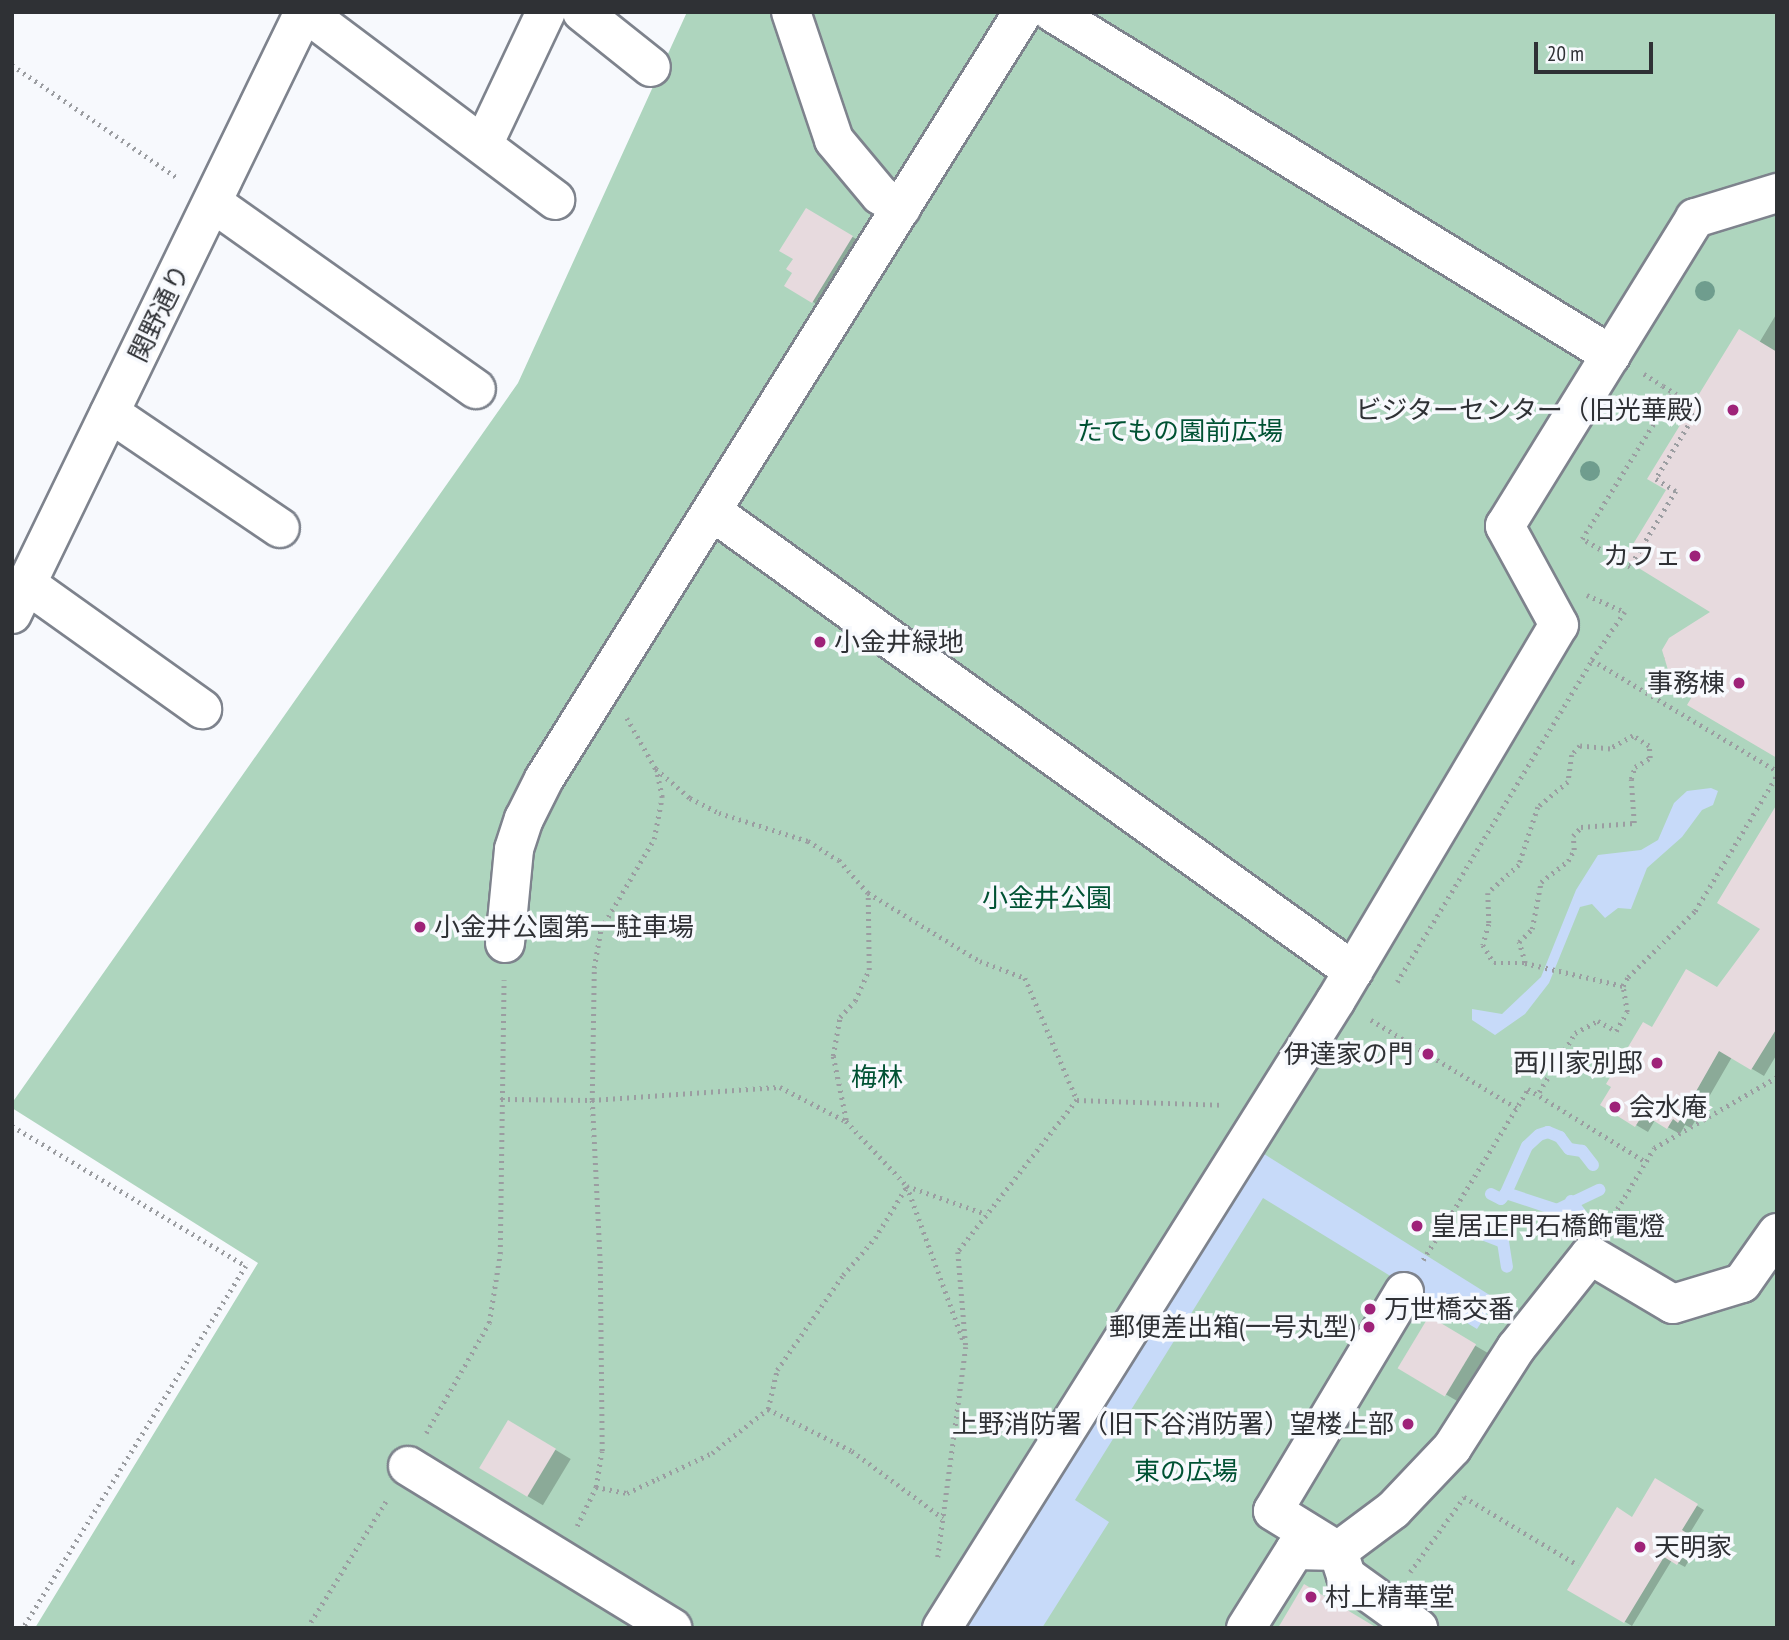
<!DOCTYPE html>
<html>
<head>
<meta charset="utf-8">
<style>
	body { margin:0 }
	#map { position:relative; width:1789px; height:1640px; overflow:hidden; background:#f7f9fd; font-family:"PT Sans Narrow","Noto Sans JP",sans-serif }
	div>[style] { position:absolute }
	[style*='--x'] { left:calc(var(--x)*1px); top:calc(var(--y)*1px); width:calc(var(--w)*1px); rotate:calc(var(--a)*1deg) }
	.green>* { inset:0; background:#aed5be }
	.water>* { inset:0; background:#c7daf9 }
	.shadow>* { inset:0; background:#0003; transform-origin:0 0 }
	.stream>* { height:12px; margin:-6px; padding:0 6px; transform-origin:6px; border-radius:6px; background:#c7daf9 }
	.building>* { inset:0; background:#e7dade; transform-origin:0 0 }
	.path>* { height:4.5px; margin-top:-2.25px; transform-origin:0; background:repeating-linear-gradient(90deg,#9b9da1 0 2px,transparent 0 7px) }
	.roads { filter:drop-shadow(2px 0 #7e838d) drop-shadow(-2px 0 #7e838d) drop-shadow(0 2px #7e838d) drop-shadow(0 -2px #7e838d) }
	.minor>* { height:38px; margin:-19px; padding:0 19px; transform-origin:19px; border-radius:19px; background:#fff }
	.trees>* { width:20px; height:20px; margin:-10px; border-radius:50%; background:#6f9d8e }
	.dots>* { width:19px; height:19px; translate:-50% -50%; box-sizing:border-box; border:4px solid #f7f9fd; border-radius:50% }
	span { translate:-50% -50%; white-space:nowrap; text-align:center; line-height:1.15; -webkit-text-stroke:7px #f7f9fd; paint-order:stroke }
	.street-label { font-size:26px; color:#2f3135 }
	.poi-label { font-size:26px; color:#2f3135 }
	.right { translate:-100% -50%; text-align:right }
	.left { translate:0 -50%; text-align:left }
	.park-label { font-size:26px; color:#005233 }
	.frame { position:absolute; inset:0; border:14px solid #2f3135; pointer-events:none }
	.scale { position:absolute; left:1534px; top:42px; width:119px; height:32px; box-sizing:border-box; border:4px solid #2f3135; border-top:0; padding-left:9px; font-size:21px; line-height:24px; white-space:nowrap; color:#2f3135; -webkit-text-stroke:5px #f7f9fd; paint-order:stroke }
</style>
</head>
<body>
<div id="map">
	<div class="green">
		<i style="clip-path:polygon(687px 12px,1777px 12px,1777px 1628px,35px 1628px,258px 1263px,12px 1108px,12px 1103px,518px 383px)"></i>
	</div>
	<div class="water">
		<i style="clip-path:polygon(1711px 788px,1718px 791px,1713px 805px,1702px 810px,1682px 837px,1647px 868px,1631px 909px,1618px 908px,1605px 918px,1592px 904px,1580px 907px,1549px 983px,1525px 1014px,1495px 1035px,1472px 1020px,1472px 1009px,1502px 1014px,1541px 977px,1576px 890px,1598px 855px,1641px 850px,1658px 840px,1674px 803px,1687px 791px)"></i>
		<i style="clip-path:polygon(1261px 1152px,1496px 1299px,1477px 1329px,1263px 1198px,1075px 1500px,1109px 1522px,1042px 1628px,965px 1628px)"></i>
	</div>
	<div class="shadow">
		<i style="clip-path:polygon(807px 210px,868px 246px,829px 311px,813px 302px,795px 272px)"></i>
		<i style="clip-path:polygon(1777px 313px,1777px 755px,1669px 669px,1664px 657px,1671px 639px,1713px 612px,1759px 343px)"></i>
		<i style="clip-path:polygon(1777px 843px,1777px 1054px,1764px 1076px,1732px 1057px,1691px 1128px,1685px 1125px,1680px 1134px,1655px 1120px,1648px 1132px,1602px 1105px,1652px 1029px,1718px 990px,1762px 929px)"></i>
		<i style="left:1429px;top:1319px;width:72px;height:57px;rotate:30deg"></i>
		<i style="left:509px;top:1422px;width:72px;height:54px;rotate:31deg"></i>
		<i style="clip-path:polygon(1656px 1481px,1704px 1510px,1688px 1536px,1699px 1543px,1685px 1567px,1672px 1560px,1632px 1626px,1570px 1589px,1633px 1519px)"></i>
	</div>
	<div class="stream">
		<i style="--x:1593;--y:1165;--w:18;--a:-128"></i>
		<i style="--x:1582;--y:1151;--w:13;--a:-171"></i>
		<i style="--x:1569;--y:1149;--w:15;--a:-127"></i>
		<i style="--x:1560;--y:1137;--w:13;--a:-157"></i>
		<i style="--x:1548;--y:1132;--w:9;--a:162"></i>
		<i style="--x:1539;--y:1135;--w:16;--a:137"></i>
		<i style="--x:1527;--y:1146;--w:51;--a:114.1"></i>
		<i style="--x:1506;--y:1193;--w:54;--a:18.4"></i>
		<i style="--x:1557;--y:1210;--w:47;--a:-25.5"></i>
		<i style="--x:1491;--y:1194;--w:11;--a:27"></i>
		<i style="--x:1501;--y:1199;--w:8;--a:-50"></i>
		<i style="--x:1571;--y:1201;--w:21;--a:53"></i>
		<i style="--x:1473;--y:1222;--w:15;--a:53"></i>
		<i style="--x:1482;--y:1234;--w:22;--a:21"></i>
		<i style="--x:1503;--y:1242;--w:25;--a:81"></i>
	</div>
	<div class="building">
		<i style="clip-path:polygon(806px 208px,853px 236px,812px 303px,784px 286px,792px 273px,786px 269px,793px 259px,779px 251px)"></i>
		<i style="clip-path:polygon(1739px 329px,1777px 352px,1777px 758px,1687px 705px,1696px 690px,1668px 670px,1662px 650px,1669px 638px,1710px 612px,1624px 559px,1666px 490px,1647px 479px)"></i>
		<i style="clip-path:polygon(1777px 804px,1777px 1028px,1751px 1070px,1719px 1051px,1678px 1123px,1673px 1119px,1667px 1129px,1643px 1114px,1635px 1127px,1600px 1105px,1611px 1087px,1606px 1084px,1643px 1022px,1652px 1027px,1686px 969px,1717px 987px,1760px 929px,1717px 903px)"></i>
		<i style="left:1429px;top:1316px;width:55px;height:61px;rotate:31deg"></i>
		<i style="left:508px;top:1420px;width:56px;height:56px;rotate:31deg"></i>
		<i style="clip-path:polygon(1655px 1478px,1698px 1504px,1682px 1530px,1693px 1537px,1677px 1565px,1664px 1557px,1624px 1623px,1567px 1590px,1617px 1507px,1632px 1517px)"></i>
		<i style="clip-path:polygon(1304px 1584px,1377px 1628px,1278px 1628px)"></i>
	</div>
	<div class="path">
		<i style="--x:12;--y:65;--w:202;--a:34.3"></i>
		<i style="--x:1644;--y:374;--w:22;--a:32"></i>
		<i style="--x:1663;--y:386;--w:42;--a:31.4"></i>
		<i style="--x:1699;--y:408;--w:83;--a:121.2"></i>
		<i style="--x:1656;--y:479;--w:23;--a:31"></i>
		<i style="--x:1676;--y:491;--w:89;--a:121.2"></i>
		<i style="--x:1630;--y:567;--w:56;--a:-149.7"></i>
		<i style="--x:1582;--y:539;--w:173;--a:-58.2"></i>
		<i style="--x:1587;--y:595;--w:42;--a:24.1"></i>
		<i style="--x:1625;--y:612;--w:58;--a:124.5"></i>
		<i style="--x:1592;--y:660;--w:216;--a:31"></i>
		<i style="--x:627;--y:718;--w:59;--a:60.4"></i>
		<i style="--x:1525;--y:963;--w:22;--a:-106"></i>
		<i style="--x:1519;--y:942;--w:18;--a:-45"></i>
		<i style="--x:1532;--y:929;--w:48;--a:-79.2"></i>
		<i style="--x:1541;--y:882;--w:34;--a:-38"></i>
		<i style="--x:1568;--y:861;--w:13;--a:-61"></i>
		<i style="--x:1574;--y:850;--w:14;--a:-94"></i>
		<i style="--x:1573;--y:836;--w:12;--a:-48"></i>
		<i style="--x:1581;--y:827;--w:53;--a:-4.3"></i>
		<i style="--x:1634;--y:823;--w:44;--a:-93.9"></i>
		<i style="--x:1631;--y:779;--w:13;--a:-72"></i>
		<i style="--x:1635;--y:767;--w:17;--a:-31"></i>
		<i style="--x:1650;--y:758;--w:12;--a:-95"></i>
		<i style="--x:1649;--y:746;--w:19;--a:-148"></i>
		<i style="--x:1633;--y:736;--w:26;--a:151"></i>
		<i style="--x:1610;--y:749;--w:30;--a:-174"></i>
		<i style="--x:1580;--y:746;--w:12;--a:132"></i>
		<i style="--x:1572;--y:755;--w:27;--a:98"></i>
		<i style="--x:1568;--y:782;--w:39;--a:140"></i>
		<i style="--x:1538;--y:807;--w:61;--a:108.1"></i>
		<i style="--x:1519;--y:865;--w:42;--a:137.9"></i>
		<i style="--x:1488;--y:893;--w:31;--a:88"></i>
		<i style="--x:1489;--y:924;--w:22;--a:106"></i>
		<i style="--x:1483;--y:945;--w:21;--a:59"></i>
		<i style="--x:1494;--y:963;--w:31;--a:0"></i>
		<i style="--x:1525;--y:963;--w:101;--a:13.2"></i>
		<i style="--x:1397;--y:982;--w:376;--a:-58.8"></i>
		<i style="--x:1371;--y:1020;--w:170;--a:31.1"></i>
		<i style="--x:1539;--y:1092;--w:69;--a:-58.6"></i>
		<i style="--x:1575;--y:1033;--w:26;--a:-28"></i>
		<i style="--x:1598;--y:1021;--w:21;--a:29"></i>
		<i style="--x:1616;--y:1031;--w:22;--a:-60"></i>
		<i style="--x:1627;--y:1012;--w:26;--a:-99"></i>
		<i style="--x:1623;--y:986;--w:10;--a:-61"></i>
		<i style="--x:1628;--y:977;--w:94;--a:-44.6"></i>
		<i style="--x:1695;--y:911;--w:159;--a:-58.9"></i>
		<i style="--x:501;--y:1099;--w:91;--a:0.6"></i>
		<i style="--x:592;--y:1100;--w:188;--a:-4"></i>
		<i style="--x:780;--y:1087;--w:74;--a:27.3"></i>
		<i style="--x:846;--y:1121;--w:89;--a:46.8"></i>
		<i style="--x:907;--y:1186;--w:164;--a:70"></i>
		<i style="--x:1077;--y:1100;--w:147;--a:1.9"></i>
		<i style="--x:846;--y:1120;--w:65;--a:-101.5"></i>
		<i style="--x:833;--y:1056;--w:40;--a:-80"></i>
		<i style="--x:840;--y:1017;--w:22;--a:-47"></i>
		<i style="--x:855;--y:1001;--w:34;--a:-66"></i>
		<i style="--x:869;--y:970;--w:75;--a:-90.8"></i>
		<i style="--x:12;--y:1126;--w:273;--a:30.9"></i>
		<i style="--x:246;--y:1266;--w:425;--a:121.6"></i>
		<i style="--x:1610;--y:1221;--w:85;--a:-58.9"></i>
		<i style="--x:1654;--y:1148;--w:142;--a:-30"></i>
		<i style="--x:1423;--y:1260;--w:201;--a:-58.4"></i>
		<i style="--x:1528;--y:1089;--w:139;--a:31.7"></i>
		<i style="--x:768;--y:1409;--w:94;--a:26.6"></i>
		<i style="--x:852;--y:1451;--w:113;--a:36.4"></i>
		<i style="--x:426;--y:1433;--w:127;--a:-60.2"></i>
		<i style="--x:489;--y:1323;--w:70;--a:-80.9"></i>
		<i style="--x:500;--y:1254;--w:274;--a:-89.2"></i>
		<i style="--x:596;--y:1487;--w:32;--a:11"></i>
		<i style="--x:627;--y:1493;--w:33;--a:-25"></i>
		<i style="--x:657;--y:1479;--w:61;--a:-25.3"></i>
		<i style="--x:712;--y:1453;--w:71;--a:-38.2"></i>
		<i style="--x:768;--y:1409;--w:40;--a:-77"></i>
		<i style="--x:777;--y:1370;--w:116;--a:-55.2"></i>
		<i style="--x:843;--y:1275;--w:49;--a:-49.1"></i>
		<i style="--x:875;--y:1238;--w:61;--a:-58.4"></i>
		<i style="--x:907;--y:1186;--w:84;--a:19.5"></i>
		<i style="--x:577;--y:1526;--w:43;--a:-64"></i>
		<i style="--x:596;--y:1487;--w:36;--a:-81"></i>
		<i style="--x:602;--y:1451;--w:188;--a:-90.6"></i>
		<i style="--x:600;--y:1263;--w:163;--a:-92.8"></i>
		<i style="--x:592;--y:1100;--w:132;--a:-89.1"></i>
		<i style="--x:594;--y:968;--w:40;--a:-80"></i>
		<i style="--x:601;--y:929;--w:104;--a:-59.5"></i>
		<i style="--x:654;--y:839;--w:43;--a:-79.2"></i>
		<i style="--x:662;--y:797;--w:29;--a:-102"></i>
		<i style="--x:656;--y:769;--w:45;--a:40.5"></i>
		<i style="--x:690;--y:798;--w:33;--a:27"></i>
		<i style="--x:719;--y:813;--w:93;--a:17.5"></i>
		<i style="--x:808;--y:841;--w:36;--a:32"></i>
		<i style="--x:839;--y:860;--w:44;--a:48.7"></i>
		<i style="--x:868;--y:893;--w:131;--a:31.3"></i>
		<i style="--x:980;--y:961;--w:48;--a:20.7"></i>
		<i style="--x:1025;--y:978;--w:133;--a:66.9"></i>
		<i style="--x:1077;--y:1100;--w:193;--a:128.1"></i>
		<i style="--x:958;--y:1252;--w:95;--a:85.2"></i>
		<i style="--x:966;--y:1347;--w:212;--a:97.6"></i>
		<i style="--x:1410;--y:1572;--w:92;--a:-54.2"></i>
		<i style="--x:1464;--y:1497;--w:133;--a:30.8"></i>
		<i style="--x:307;--y:1628;--w:153;--a:-58.1"></i>
	</div>
	<div class="roads">
		<div class="minor">
			<i style="--x:305;--y:12;--w:313;--a:36.9"></i>
			<i style="--x:582;--y:12;--w:88;--a:38.6"></i>
			<i style="--x:791;--y:12;--w:135;--a:71.4"></i>
			<i style="--x:834;--y:140;--w:72;--a:50.1"></i>
			<i style="--x:880;--y:195;--w:25;--a:32"></i>
			<i style="--x:1052;--y:12;--w:656;--a:31.53"></i>
			<i style="--x:483;--y:145;--w:147;--a:-64.7"></i>
			<i style="--x:213;--y:203;--w:322;--a:35.3"></i>
			<i style="--x:110;--y:413;--w:205;--a:34.1"></i>
			<i style="--x:713;--y:512;--w:788;--a:35.65"></i>
			<i style="--x:28;--y:585;--w:214;--a:35.5"></i>
			<i style="--x:12;--y:614;--w:669;--a:-64.12"></i>
			<i style="--x:505;--y:943;--w:94;--a:-84.5"></i>
			<i style="--x:514;--y:849;--w:32;--a:-72"></i>
			<i style="--x:524;--y:819;--w:45;--a:-63.4"></i>
			<i style="--x:544;--y:779;--w:904;--a:-58.01"></i>
			<i style="--x:1404;--y:1292;--w:255;--a:120.9"></i>
			<i style="--x:1273;--y:1511;--w:76;--a:31.6"></i>
			<i style="--x:1338;--y:1551;--w:26;--a:72"></i>
			<i style="--x:1346;--y:1576;--w:89;--a:35.8"></i>
			<i style="--x:408;--y:1466;--w:310;--a:31.5"></i>
			<i style="--x:942;--y:1628;--w:741;--a:-57.9"></i>
			<i style="--x:1336;--y:1000;--w:436;--a:-59.3"></i>
			<i style="--x:1559;--y:625;--w:113;--a:-118.6"></i>
			<i style="--x:1505;--y:526;--w:362;--a:-58.3"></i>
			<i style="--x:1695;--y:218;--w:86;--a:-17"></i>
			<i style="--x:1246;--y:1628;--w:92;--a:-57.9"></i>
			<i style="--x:1295;--y:1550;--w:43;--a:1.3"></i>
			<i style="--x:1338;--y:1551;--w:69;--a:-36.7"></i>
			<i style="--x:1393;--y:1510;--w:86;--a:-46.4"></i>
			<i style="--x:1452;--y:1448;--w:119;--a:-57.4"></i>
			<i style="--x:1516;--y:1348;--w:119;--a:-51.5"></i>
			<i style="--x:1590;--y:1255;--w:96;--a:30.6"></i>
			<i style="--x:1673;--y:1304;--w:72;--a:-16.9"></i>
			<i style="--x:1742;--y:1283;--w:61;--a:-55"></i>
		</div>
	</div>
	<div class="trees">
		<i style="left:1705px;top:291px"></i>
		<i style="left:1590px;top:471px"></i>
	</div>
	<div class="dots">
		<i style="left:1733px;top:410px;background:#9e2379"></i>
		<i style="left:1695px;top:556px;background:#9e2379"></i>
		<i style="left:820px;top:642px;background:#9e2379"></i>
		<i style="left:1739px;top:683px;background:#9e2379"></i>
		<i style="left:420px;top:927px;background:#9e2379"></i>
		<i style="left:1428px;top:1054px;background:#9e2379"></i>
		<i style="left:1657px;top:1063px;background:#9e2379"></i>
		<i style="left:1615px;top:1107px;background:#9e2379"></i>
		<i style="left:1417px;top:1226px;background:#9e2379"></i>
		<i style="left:1370px;top:1309px;background:#9e2379"></i>
		<i style="left:1369px;top:1327px;background:#9e2379"></i>
		<i style="left:1408px;top:1424px;background:#9e2379"></i>
		<i style="left:1640px;top:1547px;background:#9e2379"></i>
		<i style="left:1311px;top:1597px;background:#9e2379"></i>
	</div>
	<div class="street-label">
		<span style="left:159px;top:313px;rotate:-64deg">関野通り</span>
	</div>
	<div class="poi-label">
		<span class="right" style="left:1719px;top:410px">ビジターセンター（旧光華殿）</span>
		<span class="right" style="left:1681px;top:556px">カフェ</span>
		<span class="left" style="left:834px;top:642px">小金井緑地</span>
		<span class="right" style="left:1725px;top:683px">事務棟</span>
		<span class="left" style="left:434px;top:927px">小金井公園第一駐車場</span>
		<span class="right" style="left:1414px;top:1054px">伊達家の門</span>
		<span class="right" style="left:1643px;top:1063px">西川家別邸</span>
		<span class="left" style="left:1629px;top:1107px">会水庵</span>
		<span class="left" style="left:1431px;top:1226px">皇居正門石橋飾電燈</span>
		<span class="left" style="left:1384px;top:1309px">万世橋交番</span>
		<span class="right" style="left:1355px;top:1327px">郵便差出箱(一号丸型)</span>
		<span class="right" style="left:1394px;top:1424px">上野消防署（旧下谷消防署）望楼上部</span>
		<span class="left" style="left:1654px;top:1547px">天明家</span>
		<span class="left" style="left:1325px;top:1597px">村上精華堂</span>
	</div>
	<div class="park-label">
		<span style="left:1180px;top:431px">たてもの園前広場</span>
		<span style="left:1047px;top:898px">小金井公園</span>
		<span style="left:877px;top:1077px">梅林</span>
		<span style="left:1186px;top:1471px">東の広場</span>
	</div>
	<div class="frame"></div>
	<div class="scale">20 m</div>
</div>
</body>
</html>
